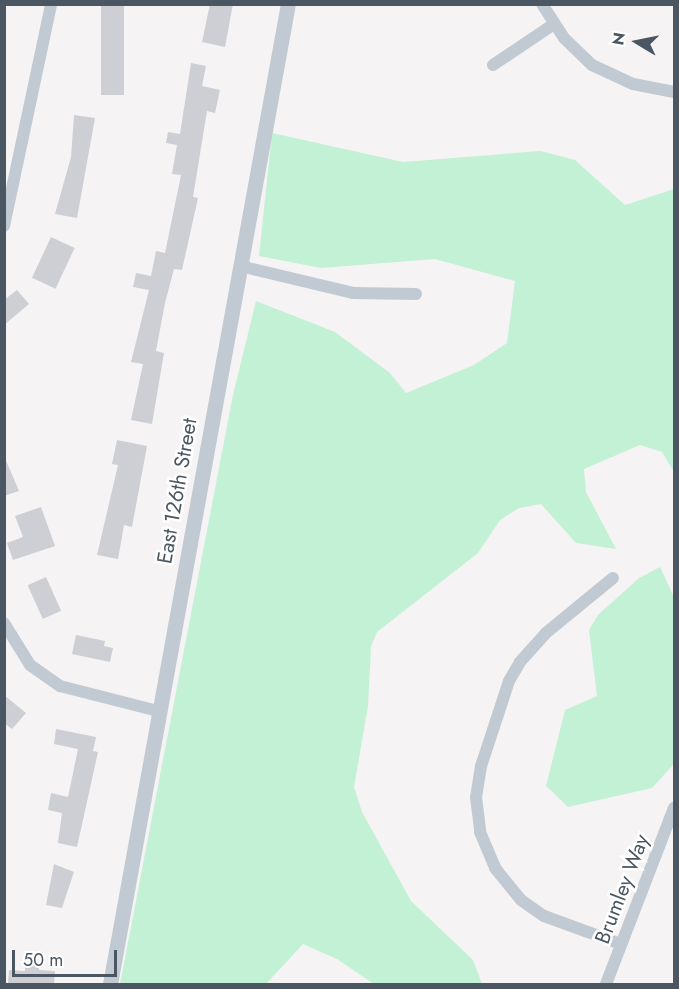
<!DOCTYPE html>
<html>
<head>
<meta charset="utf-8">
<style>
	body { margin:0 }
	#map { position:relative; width:679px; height:989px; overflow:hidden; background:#f5f3f3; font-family:Jost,sans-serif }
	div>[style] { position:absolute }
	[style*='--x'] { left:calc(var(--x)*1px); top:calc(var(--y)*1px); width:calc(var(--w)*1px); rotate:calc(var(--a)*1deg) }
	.green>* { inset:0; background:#c3f1d5 }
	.building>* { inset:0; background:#cdcfd5; transform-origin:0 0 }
	.minor>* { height:12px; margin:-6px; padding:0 6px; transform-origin:6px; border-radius:6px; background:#c1cad2 }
	.tertiary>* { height:15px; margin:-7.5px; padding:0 7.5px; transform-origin:7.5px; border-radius:7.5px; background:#c1cad2 }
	span { translate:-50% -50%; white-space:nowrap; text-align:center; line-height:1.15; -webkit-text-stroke:5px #fff; paint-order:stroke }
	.street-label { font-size:21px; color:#4a5661 }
	.frame { position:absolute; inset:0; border:6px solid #4a5661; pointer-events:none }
	.north { position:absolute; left:607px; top:12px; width:60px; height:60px; -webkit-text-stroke:4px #fff; paint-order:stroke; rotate:280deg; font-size:16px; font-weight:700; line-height:24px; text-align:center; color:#4a5661 }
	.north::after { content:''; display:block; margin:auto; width:21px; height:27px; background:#4a5661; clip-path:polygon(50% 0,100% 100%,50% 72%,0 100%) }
	.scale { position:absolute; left:12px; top:950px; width:105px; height:27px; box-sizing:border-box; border:3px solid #4a5661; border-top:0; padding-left:8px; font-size:18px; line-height:21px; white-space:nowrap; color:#4a5661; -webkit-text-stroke:4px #fff; paint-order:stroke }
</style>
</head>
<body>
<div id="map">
	<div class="green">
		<i style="clip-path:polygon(272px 133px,403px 162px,540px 151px,575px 160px,625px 205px,674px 189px,674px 472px,662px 452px,640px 445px,584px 469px,586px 492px,616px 549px,576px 543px,541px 504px,519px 508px,500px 520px,478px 553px,377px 632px,371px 646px,368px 706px,354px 787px,362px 812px,411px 901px,473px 960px,482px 984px,374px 984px,337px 959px,303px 944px,266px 984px,120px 984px,233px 395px,256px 301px,335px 332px,390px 373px,406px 393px,474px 365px,507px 343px,515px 281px,435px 259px,321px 268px,259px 256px)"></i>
		<i style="clip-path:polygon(660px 567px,674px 597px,674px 764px,652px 788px,568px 807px,546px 786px,565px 710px,597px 696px,589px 630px,598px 615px,639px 578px)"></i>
	</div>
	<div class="building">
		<i style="left:101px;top:4px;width:23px;height:91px"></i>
		<i style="clip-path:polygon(210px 4px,233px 4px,225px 47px,202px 42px)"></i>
		<i style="clip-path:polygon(191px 63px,206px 66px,202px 86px,220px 90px,215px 113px,207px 111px,193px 197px,198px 198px,182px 270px,174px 269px,165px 303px,156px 351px,164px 353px,152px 424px,131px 420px,143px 364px,131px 362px,149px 290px,133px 287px,136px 273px,151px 276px,156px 251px,165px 253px,181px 175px,172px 174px,177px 145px,166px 143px,168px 132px,180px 134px)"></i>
		<i style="clip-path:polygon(74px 115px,95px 118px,77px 218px,55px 214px,71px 157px)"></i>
		<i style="left:51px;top:237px;width:26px;height:45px;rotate:25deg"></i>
		<i style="clip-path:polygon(17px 290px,29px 304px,4px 325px,4px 300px)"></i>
		<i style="clip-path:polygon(117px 440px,147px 446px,132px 527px,124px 525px,118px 559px,97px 555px,118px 465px,112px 464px)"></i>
		<i style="clip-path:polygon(4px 456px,19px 491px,4px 496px)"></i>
		<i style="clip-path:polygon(41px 507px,55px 546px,13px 560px,7px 543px,23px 537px,15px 516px)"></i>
		<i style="left:46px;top:577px;width:37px;height:20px;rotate:66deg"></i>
		<i style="clip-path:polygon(76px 635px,105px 641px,104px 646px,113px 648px,110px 662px,72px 654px)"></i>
		<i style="clip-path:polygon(4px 695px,26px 713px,12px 729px,4px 723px)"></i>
		<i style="clip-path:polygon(56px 729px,96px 737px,93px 751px,98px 752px,77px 847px,58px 843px,62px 813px,48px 810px,51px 793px,68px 797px,78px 749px,54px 744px)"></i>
		<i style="clip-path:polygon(54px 864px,74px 872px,62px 908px,46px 905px)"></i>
		<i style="clip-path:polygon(25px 962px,39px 963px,39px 970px,55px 971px,54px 984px,8px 984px,9px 970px,25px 971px)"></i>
	</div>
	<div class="minor">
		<i style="--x:542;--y:4;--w:40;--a:57.1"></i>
		<i style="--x:564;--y:38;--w:39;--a:44"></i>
		<i style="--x:592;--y:65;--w:45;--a:24.9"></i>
		<i style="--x:633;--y:84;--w:42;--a:11"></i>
		<i style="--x:493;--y:65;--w:73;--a:-33.9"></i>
		<i style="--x:4;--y:226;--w:227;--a:-78"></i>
		<i style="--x:240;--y:266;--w:116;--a:13.4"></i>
		<i style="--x:353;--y:293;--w:63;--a:0.9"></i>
		<i style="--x:613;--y:578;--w:87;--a:140.6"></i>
		<i style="--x:546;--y:633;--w:39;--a:132"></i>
		<i style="--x:520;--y:662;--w:22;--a:120"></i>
		<i style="--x:509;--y:681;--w:89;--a:108.2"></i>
		<i style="--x:481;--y:766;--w:31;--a:99"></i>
		<i style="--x:476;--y:797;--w:35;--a:83"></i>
		<i style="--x:480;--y:832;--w:39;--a:67"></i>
		<i style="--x:495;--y:868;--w:41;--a:50.9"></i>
		<i style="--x:521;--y:900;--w:28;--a:35"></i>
		<i style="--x:544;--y:916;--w:82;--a:20"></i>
		<i style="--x:4;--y:623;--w:49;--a:58.2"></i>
		<i style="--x:30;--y:665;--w:37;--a:35"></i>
		<i style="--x:60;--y:686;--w:101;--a:14.3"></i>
		<i style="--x:606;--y:984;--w:189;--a:-68.9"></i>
	</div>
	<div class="tertiary">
		<i style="--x:110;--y:984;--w:996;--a:-79.71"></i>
	</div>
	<div class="street-label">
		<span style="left:177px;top:491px;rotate:-80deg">East 126th Street</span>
		<span style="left:622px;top:889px;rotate:-69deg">Brumley Way</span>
	</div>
	<div class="frame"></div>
	<div class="north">N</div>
	<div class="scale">50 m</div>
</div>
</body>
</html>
